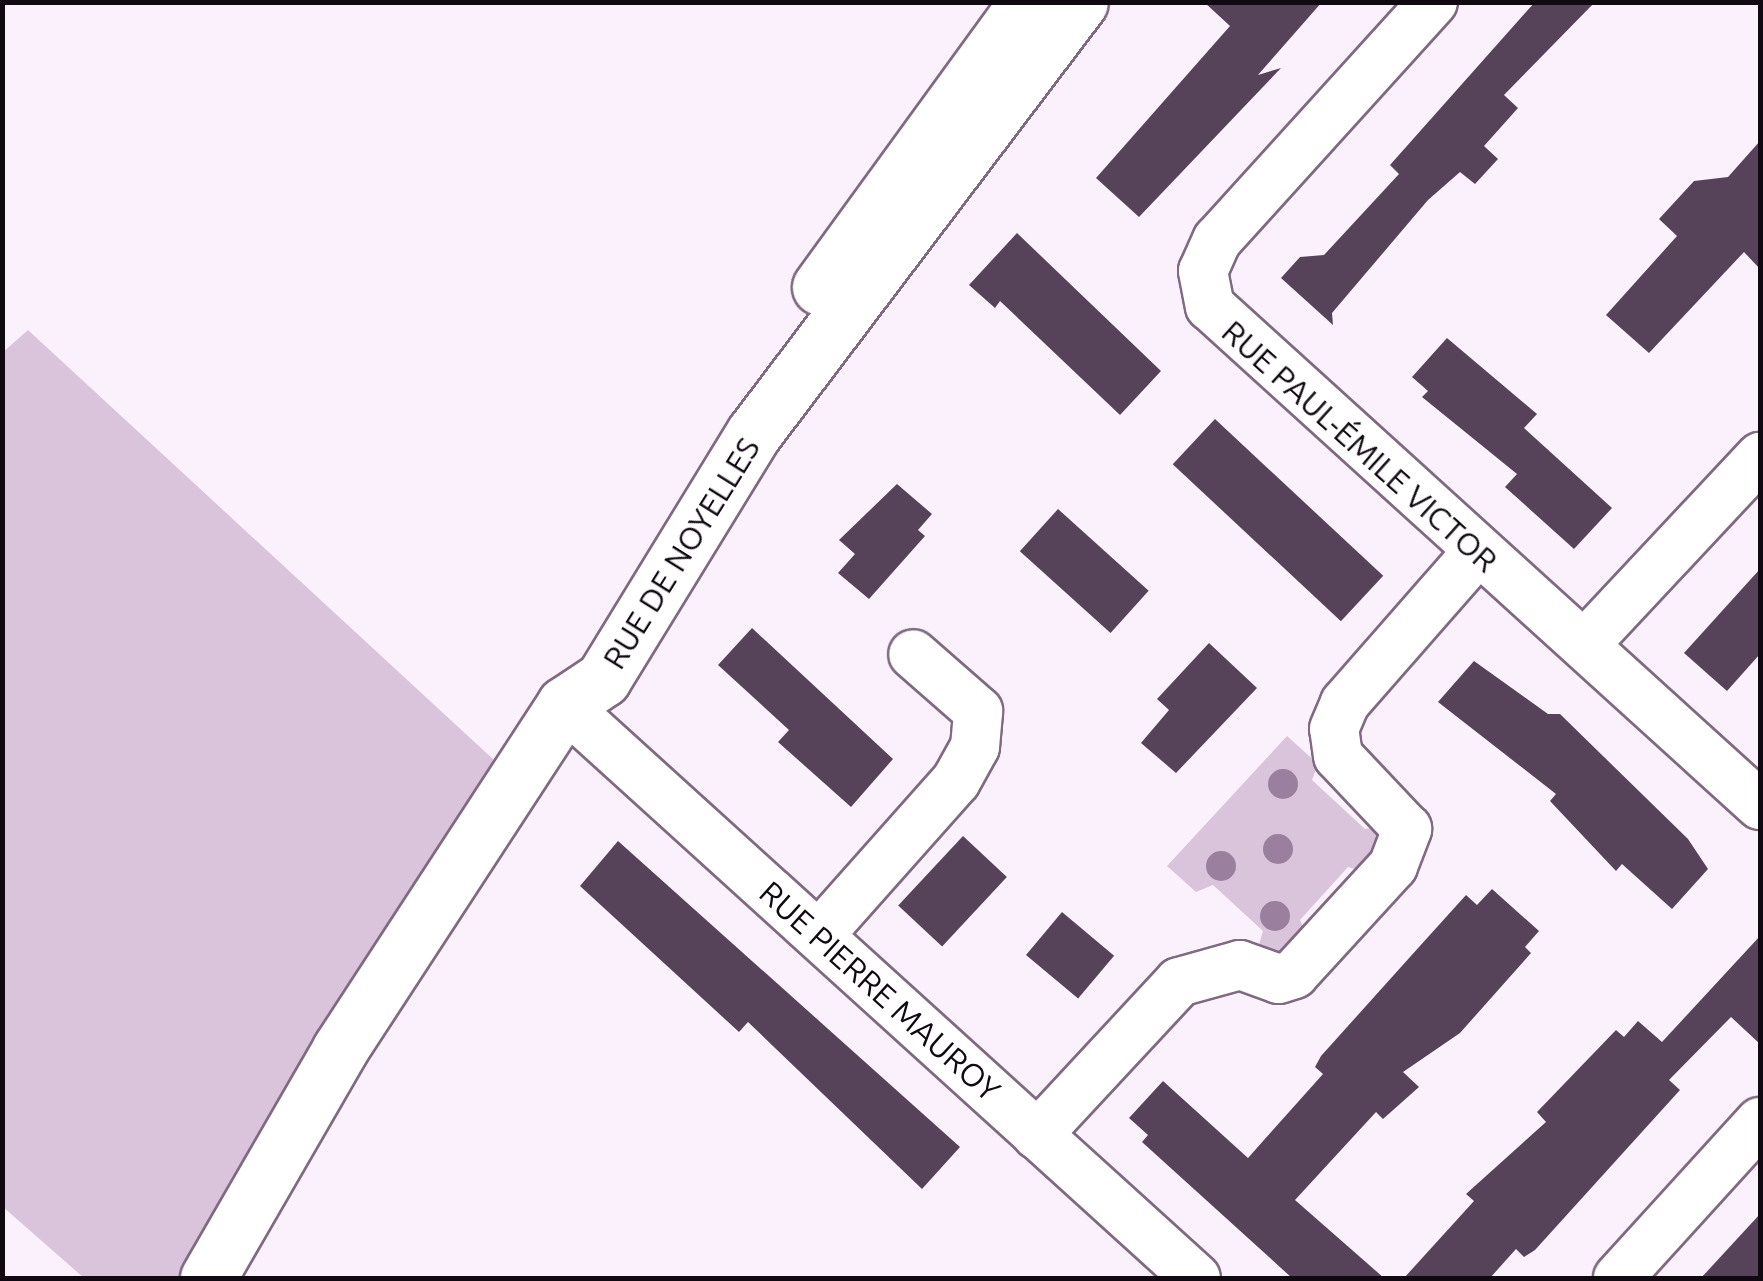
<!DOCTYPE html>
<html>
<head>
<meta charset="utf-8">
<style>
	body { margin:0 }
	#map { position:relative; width:1763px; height:1281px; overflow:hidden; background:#fbf1fc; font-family:Ubuntu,sans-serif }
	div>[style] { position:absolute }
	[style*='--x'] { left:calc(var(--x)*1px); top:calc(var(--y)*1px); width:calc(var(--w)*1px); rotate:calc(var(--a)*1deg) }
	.green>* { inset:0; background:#dac4dc }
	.building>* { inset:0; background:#574359; transform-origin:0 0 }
	.roads { filter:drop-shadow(2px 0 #7f6a81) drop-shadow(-2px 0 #7f6a81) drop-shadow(0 2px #7f6a81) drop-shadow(0 -2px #7f6a81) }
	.street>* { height:48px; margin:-24px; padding:0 24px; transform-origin:24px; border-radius:24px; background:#fff }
	.secondary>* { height:55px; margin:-27.5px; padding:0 27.5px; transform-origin:27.5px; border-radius:27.5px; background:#fff }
	.trees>* { width:30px; height:30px; margin:-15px; border-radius:50%; background:#9b7f9e }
	span { translate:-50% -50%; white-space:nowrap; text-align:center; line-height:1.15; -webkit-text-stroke:10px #fff; paint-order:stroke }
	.street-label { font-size:32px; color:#110912 }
	.frame { position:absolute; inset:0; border:5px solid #110912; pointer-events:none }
</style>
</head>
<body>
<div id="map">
	<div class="green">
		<i style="clip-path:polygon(28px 330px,494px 760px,186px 1278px,84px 1278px,3px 1207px,2px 353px)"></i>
		<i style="clip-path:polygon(1287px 736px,1318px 764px,1312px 780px,1365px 829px,1383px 826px,1365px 872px,1348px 867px,1300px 920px,1308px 936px,1277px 957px,1258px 948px,1263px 931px,1213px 885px,1196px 892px,1167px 866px)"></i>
	</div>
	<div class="building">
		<i style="clip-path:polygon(1204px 2px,1322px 2px,1258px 75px,1281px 68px,1139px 217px,1096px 178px,1230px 26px)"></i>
		<i style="clip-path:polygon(1535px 2px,1595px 2px,1504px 95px,1518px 108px,1484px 146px,1498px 159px,1475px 184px,1460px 172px,1428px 200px,1332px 313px,1333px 325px,1281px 278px,1300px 257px,1324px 255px,1399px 174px,1390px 165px)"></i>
		<i style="clip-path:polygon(1760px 141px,1760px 269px,1744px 252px,1649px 353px,1606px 315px,1677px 236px,1659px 219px,1694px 181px,1728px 177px)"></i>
		<i style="clip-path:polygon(1017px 233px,1161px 371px,1120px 415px,1000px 301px,995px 308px,969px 285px)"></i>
		<i style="clip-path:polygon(1447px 338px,1537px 414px,1524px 428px,1612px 508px,1574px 549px,1505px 487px,1517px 474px,1422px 397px,1428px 391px,1412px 377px)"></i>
		<i style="left:1215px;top:419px;width:230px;height:62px;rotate:43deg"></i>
		<i style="clip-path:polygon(897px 484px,932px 514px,918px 530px,925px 536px,869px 599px,838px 573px,855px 554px,839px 540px)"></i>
		<i style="left:1058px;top:509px;width:122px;height:57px;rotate:42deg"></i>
		<i style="clip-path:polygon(1760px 569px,1760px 654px,1727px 691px,1684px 653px)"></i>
		<i style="clip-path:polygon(752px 628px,893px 759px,851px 807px,778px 742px,789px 730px,718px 665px)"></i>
		<i style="clip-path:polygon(1209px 643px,1257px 688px,1176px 773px,1141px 743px,1169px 710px,1157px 699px)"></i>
		<i style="clip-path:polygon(1474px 661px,1548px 714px,1560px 714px,1688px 839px,1708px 869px,1672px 909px,1622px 864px,1616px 871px,1550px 801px,1556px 794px,1438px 702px)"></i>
		<i style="left:963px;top:836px;width:60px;height:95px;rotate:43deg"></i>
		<i style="clip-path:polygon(618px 841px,960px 1147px,922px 1189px,748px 1022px,739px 1032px,580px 886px)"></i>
		<i style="clip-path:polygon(1492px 889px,1539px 931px,1525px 947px,1531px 953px,1460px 1033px,1403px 1072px,1419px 1087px,1383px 1119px,1376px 1112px,1295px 1200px,1384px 1278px,1292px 1278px,1142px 1142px,1148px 1135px,1129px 1118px,1163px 1081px,1248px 1158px,1323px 1074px,1315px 1067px,1321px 1056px,1419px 947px,1466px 895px,1477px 905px)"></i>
		<i style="left:1062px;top:912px;width:68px;height:56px;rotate:40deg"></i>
		<i style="clip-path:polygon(1760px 936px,1760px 1044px,1731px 1017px,1669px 1080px,1680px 1090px,1535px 1250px,1524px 1257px,1516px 1249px,1490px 1278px,1404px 1278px,1474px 1201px,1466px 1194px,1546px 1122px,1537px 1112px,1616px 1030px,1624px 1037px,1638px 1021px,1662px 1042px)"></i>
		<i style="clip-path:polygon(1760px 1214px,1760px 1278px,1701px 1278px)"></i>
	</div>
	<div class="roads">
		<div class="street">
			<i style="--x:1433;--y:2;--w:321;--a:132.2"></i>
			<i style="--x:1217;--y:240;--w:34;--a:114"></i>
			<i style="--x:1203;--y:271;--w:36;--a:79"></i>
			<i style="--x:1210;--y:306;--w:743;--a:42.22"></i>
			<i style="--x:1586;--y:643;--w:255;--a:-46.9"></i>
			<i style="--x:564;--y:705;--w:853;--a:42.2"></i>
			<i style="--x:820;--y:934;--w:205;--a:-48.4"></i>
			<i style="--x:956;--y:781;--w:39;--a:-61"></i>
			<i style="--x:975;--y:747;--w:36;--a:-85"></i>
			<i style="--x:978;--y:711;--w:86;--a:-138.8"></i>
			<i style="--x:1037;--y:1135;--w:209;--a:-47.1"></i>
			<i style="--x:1179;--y:982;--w:63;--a:-15.6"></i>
			<i style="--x:1240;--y:965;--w:41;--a:19.7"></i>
			<i style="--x:1279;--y:979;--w:16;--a:-18"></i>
			<i style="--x:1294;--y:974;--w:147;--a:-47.5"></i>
			<i style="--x:1393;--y:866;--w:40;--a:-69"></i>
			<i style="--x:1407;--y:829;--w:100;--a:-133.4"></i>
			<i style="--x:1338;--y:756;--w:27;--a:-98"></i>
			<i style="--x:1334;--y:729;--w:28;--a:-67"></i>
			<i style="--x:1345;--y:703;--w:201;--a:-48.8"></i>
			<i style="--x:1618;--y:1278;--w:211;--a:-47.7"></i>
		</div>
		<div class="secondary">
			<i style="--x:820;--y:287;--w:352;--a:-54"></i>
			<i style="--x:564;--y:705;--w:47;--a:-33.7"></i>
			<i style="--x:603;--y:679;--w:289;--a:-58.5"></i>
			<i style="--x:754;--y:433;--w:540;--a:-52.9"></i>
			<i style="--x:208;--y:1278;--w:264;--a:-60"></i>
			<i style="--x:340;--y:1049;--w:411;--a:-56.9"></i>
		</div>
	</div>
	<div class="trees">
		<i style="left:1283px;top:784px"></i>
		<i style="left:1278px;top:849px"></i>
		<i style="left:1221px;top:866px"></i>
		<i style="left:1275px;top:916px"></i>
	</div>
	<div class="street-label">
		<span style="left:1360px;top:446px;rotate:42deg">RUE PAUL-ÉMILE VICTOR</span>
		<span style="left:681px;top:553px;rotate:-58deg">RUE DE NOYELLES</span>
		<span style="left:880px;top:991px;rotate:42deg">RUE PIERRE MAUROY</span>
	</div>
	<div class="frame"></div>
</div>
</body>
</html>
